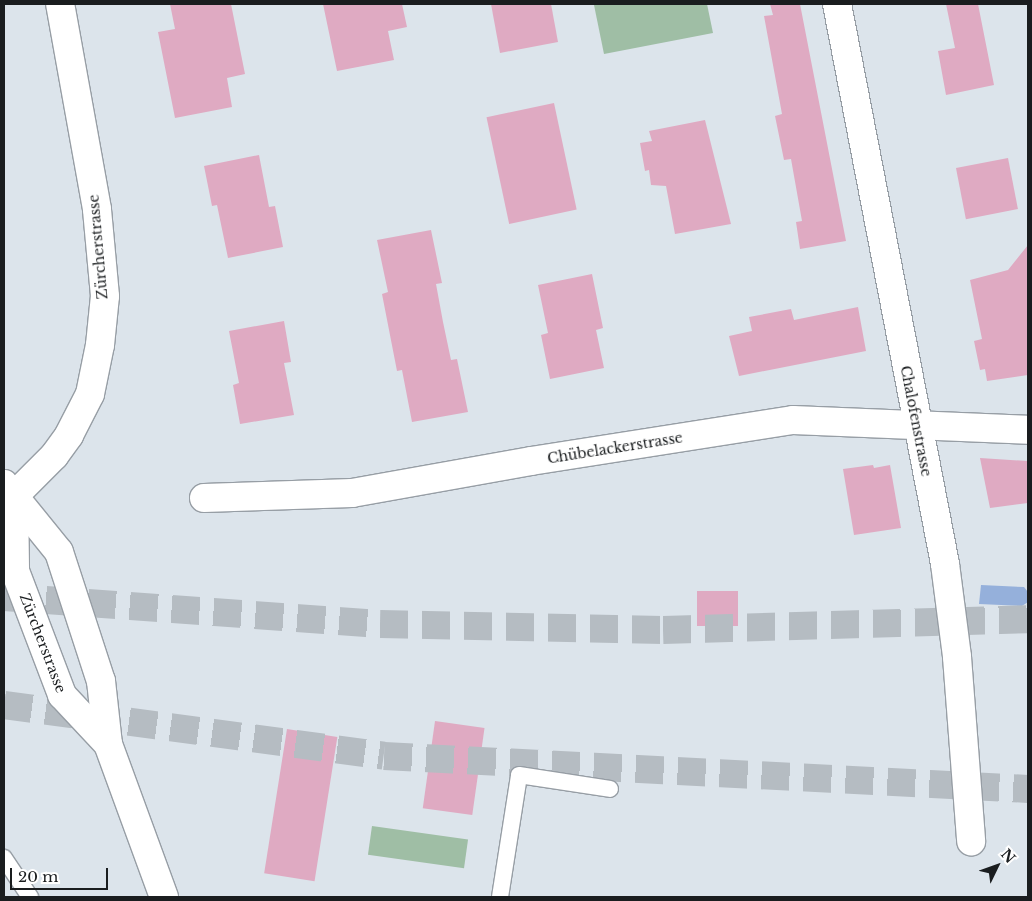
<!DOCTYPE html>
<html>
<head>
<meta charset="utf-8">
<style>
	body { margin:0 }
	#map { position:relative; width:1032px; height:901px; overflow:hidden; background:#dce4eb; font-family:"Libre Baskerville",serif }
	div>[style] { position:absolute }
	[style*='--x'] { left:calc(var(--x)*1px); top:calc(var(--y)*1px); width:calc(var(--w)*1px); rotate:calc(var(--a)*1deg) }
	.green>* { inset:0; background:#9fbea5; transform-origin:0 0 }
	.water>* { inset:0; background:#95b0db }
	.building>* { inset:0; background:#dfaac2; transform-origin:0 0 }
	.motorway-tunnel>* { height:28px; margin-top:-14px; transform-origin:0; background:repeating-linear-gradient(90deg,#b5bcc2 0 28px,transparent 0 42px) }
	.roads { filter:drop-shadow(1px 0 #979ea5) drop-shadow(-1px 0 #979ea5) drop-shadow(0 1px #979ea5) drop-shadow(0 -1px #979ea5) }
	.service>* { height:16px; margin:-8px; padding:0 8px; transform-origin:8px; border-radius:8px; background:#fff }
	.minor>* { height:28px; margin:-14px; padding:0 14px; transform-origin:14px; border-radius:14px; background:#fff }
	.tertiary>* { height:28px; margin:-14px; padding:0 14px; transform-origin:14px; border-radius:14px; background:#fff }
	.secondary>* { height:28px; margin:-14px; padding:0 14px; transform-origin:14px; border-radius:14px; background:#fff }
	span { translate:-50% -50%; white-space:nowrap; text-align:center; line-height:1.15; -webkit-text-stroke:4px #fff; paint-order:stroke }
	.street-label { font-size:14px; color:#1a1d1f }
	.frame { position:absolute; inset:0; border:5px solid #1a1d1f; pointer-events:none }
	.north { position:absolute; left:972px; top:841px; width:50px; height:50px; -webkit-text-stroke:4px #fff; paint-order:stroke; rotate:48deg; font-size:14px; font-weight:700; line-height:20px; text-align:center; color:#1a1d1f }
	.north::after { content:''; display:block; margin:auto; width:18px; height:22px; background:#1a1d1f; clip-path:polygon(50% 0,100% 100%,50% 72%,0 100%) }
	.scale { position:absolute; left:10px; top:868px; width:98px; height:22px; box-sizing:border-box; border:2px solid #1a1d1f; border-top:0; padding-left:6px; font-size:15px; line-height:18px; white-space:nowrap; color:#1a1d1f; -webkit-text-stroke:4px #fff; paint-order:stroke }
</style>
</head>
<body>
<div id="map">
	<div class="green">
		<i style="clip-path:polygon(707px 4px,713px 33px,604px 54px,594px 5px)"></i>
		<i style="left:372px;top:826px;width:97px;height:29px;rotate:8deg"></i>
	</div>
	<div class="water">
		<i style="clip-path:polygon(981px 585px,1024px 587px,1028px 592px,1028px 602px,1022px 606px,979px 604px)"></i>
	</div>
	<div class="building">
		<i style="clip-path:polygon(170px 4px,231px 4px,245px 74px,227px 78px,232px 107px,175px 118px,158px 32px,175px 29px)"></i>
		<i style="clip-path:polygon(323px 4px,402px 4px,407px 27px,388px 31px,394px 60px,337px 71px)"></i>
		<i style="clip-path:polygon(491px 4px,551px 4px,558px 42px,500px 53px)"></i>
		<i style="clip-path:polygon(770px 4px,800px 4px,846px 241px,800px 249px,796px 222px,802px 221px,791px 159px,784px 160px,775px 116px,782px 114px,764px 16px,773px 15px)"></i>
		<i style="clip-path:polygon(946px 4px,978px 4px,994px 85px,946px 95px,938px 51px,955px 48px)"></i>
		<i style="left:554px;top:103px;width:109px;height:69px;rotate:78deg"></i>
		<i style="clip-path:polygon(705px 120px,731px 224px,675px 234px,666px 186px,651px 185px,649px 170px,645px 171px,640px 143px,652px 141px,649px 131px)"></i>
		<i style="clip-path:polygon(259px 155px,269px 207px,275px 206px,283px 247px,228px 258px,217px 205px,212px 206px,204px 166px)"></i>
		<i style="left:1008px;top:158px;width:52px;height:53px;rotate:79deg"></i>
		<i style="clip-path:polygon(431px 230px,442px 283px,436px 284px,443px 322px,451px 360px,457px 359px,468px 412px,412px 422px,402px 370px,397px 371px,382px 294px,388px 292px,377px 240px)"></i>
		<i style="clip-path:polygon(1028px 245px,1028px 375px,987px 381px,985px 369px,980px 370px,974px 341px,982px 339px,970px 280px,1008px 270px)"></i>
		<i style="clip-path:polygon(592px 274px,603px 328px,596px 330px,604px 368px,550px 379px,541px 335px,548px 333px,538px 285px)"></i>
		<i style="clip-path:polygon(858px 307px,866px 351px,739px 376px,729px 336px,752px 331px,749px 317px,791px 309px,794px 320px)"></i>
		<i style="clip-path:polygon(284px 321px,291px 362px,284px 363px,294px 415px,240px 424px,233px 385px,239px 383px,229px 331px)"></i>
		<i style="clip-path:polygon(980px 458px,1028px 461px,1028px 503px,990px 508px)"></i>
		<i style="clip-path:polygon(873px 465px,874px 468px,890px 465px,901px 528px,854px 535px,843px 469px)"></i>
		<i style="left:738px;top:591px;width:35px;height:41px;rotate:90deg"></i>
		<i style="left:435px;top:721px;width:50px;height:88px;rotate:8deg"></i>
		<i style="left:287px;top:729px;width:51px;height:146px;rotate:9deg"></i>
	</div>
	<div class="motorway-tunnel">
		<i style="--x:4;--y:597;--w:377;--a:4.1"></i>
		<i style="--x:380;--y:624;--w:283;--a:1.2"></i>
		<i style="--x:663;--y:630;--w:365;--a:-1.7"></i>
		<i style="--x:4;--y:705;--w:383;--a:7.6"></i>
		<i style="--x:384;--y:756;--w:645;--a:2.93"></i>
	</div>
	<div class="roads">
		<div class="service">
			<i style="--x:4;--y:858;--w:47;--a:56.3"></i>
			<i style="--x:500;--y:897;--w:123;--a:-81.1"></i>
			<i style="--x:519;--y:775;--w:92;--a:8.7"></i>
		</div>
		<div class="minor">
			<i style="--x:837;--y:4;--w:570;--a:79.08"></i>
			<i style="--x:945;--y:564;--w:94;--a:82.6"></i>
			<i style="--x:957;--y:657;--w:185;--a:85.6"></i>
			<i style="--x:204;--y:498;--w:148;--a:-1.9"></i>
			<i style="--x:352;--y:493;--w:182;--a:-10.1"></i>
			<i style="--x:531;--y:461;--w:265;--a:-8.9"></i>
			<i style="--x:793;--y:420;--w:235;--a:2.4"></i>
		</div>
		<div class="tertiary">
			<i style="--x:14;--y:496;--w:57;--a:-45"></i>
			<i style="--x:54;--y:456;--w:26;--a:-54"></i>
			<i style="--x:69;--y:435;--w:46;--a:-62.9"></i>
			<i style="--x:90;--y:394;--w:50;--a:-78.5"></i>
			<i style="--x:100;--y:345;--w:49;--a:-84.2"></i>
			<i style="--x:105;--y:296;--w:87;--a:-95.3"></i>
			<i style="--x:97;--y:209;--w:208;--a:-100.2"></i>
		</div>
		<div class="secondary">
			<i style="--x:4;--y:484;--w:87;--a:51"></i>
			<i style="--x:59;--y:552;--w:136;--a:72"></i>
			<i style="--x:101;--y:681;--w:63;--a:83.7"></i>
			<i style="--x:108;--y:744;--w:163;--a:69.9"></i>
			<i style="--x:14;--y:496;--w:75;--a:89.2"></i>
			<i style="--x:15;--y:571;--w:133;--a:69.2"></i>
			<i style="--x:62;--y:695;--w:67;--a:46.8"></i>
		</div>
	</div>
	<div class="street-label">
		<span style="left:98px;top:247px;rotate:-95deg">Zürcherstrasse</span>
		<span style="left:916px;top:421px;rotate:79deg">Chalofenstrasse</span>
		<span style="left:615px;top:448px;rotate:-9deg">Chübelackerstrasse</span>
		<span style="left:43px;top:643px;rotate:69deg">Zürcherstrasse</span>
	</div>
	<div class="frame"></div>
	<div class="north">N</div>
	<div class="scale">20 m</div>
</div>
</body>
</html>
